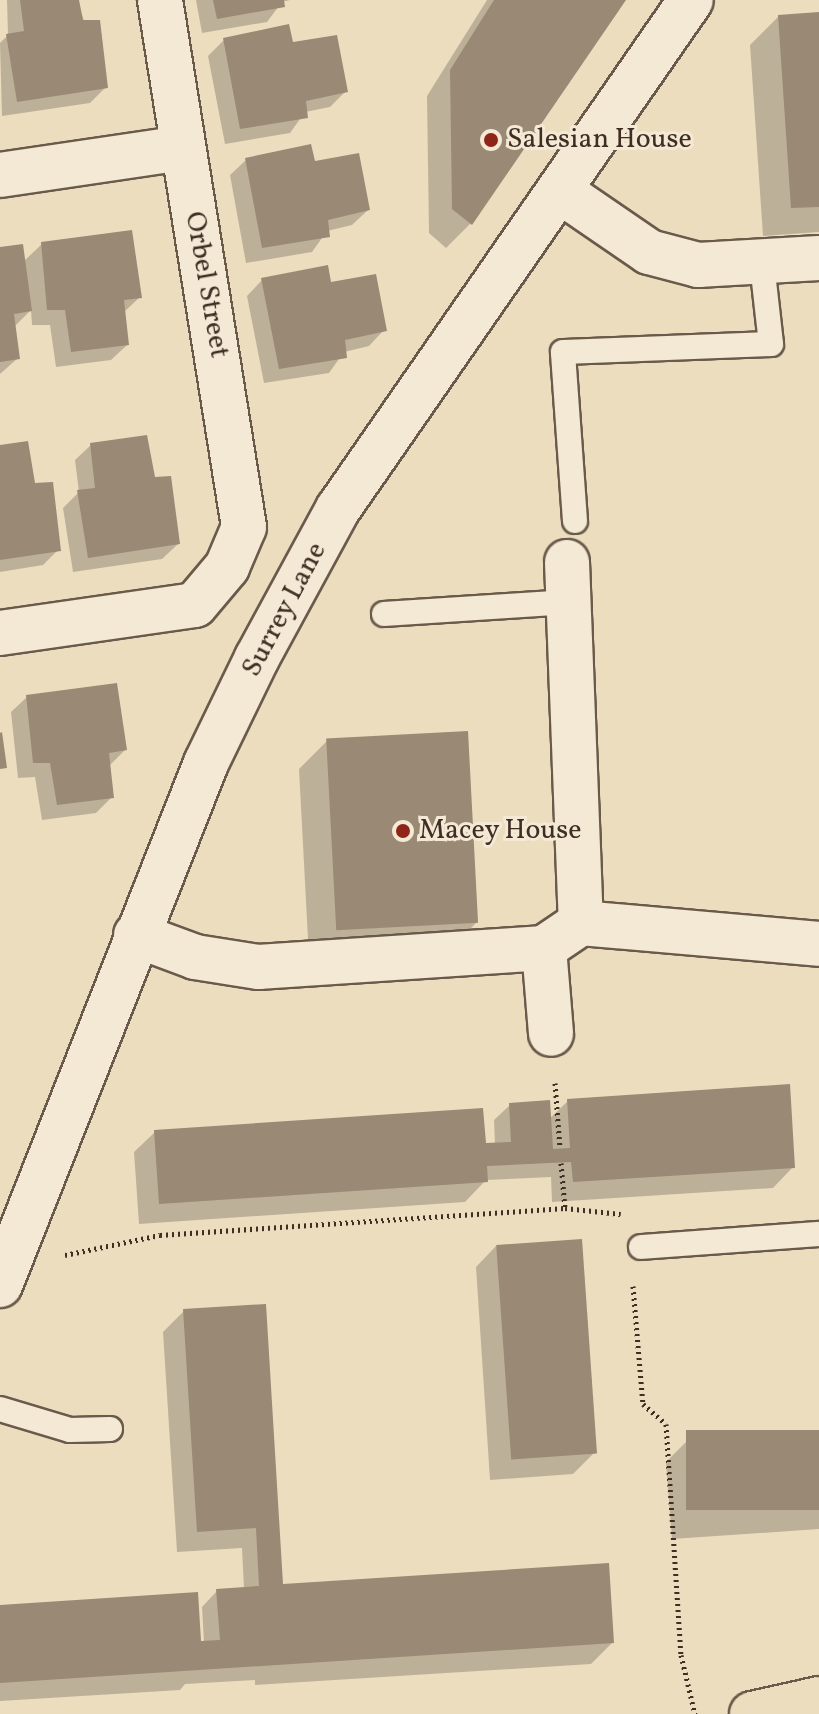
<!DOCTYPE html>
<html>
<head>
<meta charset="utf-8">
<style>
	body { margin:0 }
	#map { position:relative; width:819px; height:1714px; overflow:hidden; background:#ecddbf; font-family:Vollkorn,serif }
	div>[style] { position:absolute }
	[style*='--x'] { left:calc(var(--x)*1px); top:calc(var(--y)*1px); width:calc(var(--w)*1px); rotate:calc(var(--a)*1deg) }
	.shadow>* { inset:0; background:#0003 }
	.building>* { inset:0; background:#998975; transform-origin:0 0 }
	.path>* { height:5px; margin-top:-2.5px; transform-origin:0; background:repeating-linear-gradient(90deg,#3f2e24 0 2px,transparent 0 6px) }
	.roads { filter:drop-shadow(2px 0 #6a5a4b) drop-shadow(-2px 0 #6a5a4b) drop-shadow(0 2px #6a5a4b) drop-shadow(0 -2px #6a5a4b) }
	.service>* { height:24px; margin:-12px; padding:0 12px; transform-origin:12px; border-radius:12px; background:#f3e9d5 }
	.minor>* { height:44px; margin:-22px; padding:0 22px; transform-origin:22px; border-radius:22px; background:#f3e9d5 }
	.trunk>* { height:44px; margin:-22px; padding:0 22px; transform-origin:22px; border-radius:22px; background:#ecddbf }
	.dots>* { width:22px; height:22px; translate:-50% -50%; box-sizing:border-box; border:4px solid #f3e9d5; border-radius:50% }
	span { translate:-50% -50%; white-space:nowrap; text-align:center; line-height:1.15; -webkit-text-stroke:6px #f3e9d5; paint-order:stroke }
	.poi-label { font-size:28px; color:#3f2e24 }
	.left { translate:0 -50%; text-align:left }
	.street-label { font-size:28px; color:#3f2e24 }
</style>
</head>
<body>
<div id="map">
	<div class="shadow">
		<i style="clip-path:polygon(7px 0,77px 0,106px 87px,90px 103px,2px 116px,0 43px,8px 35px)"></i>
		<i style="clip-path:polygon(196px 0,290px 0,282px 2px,267px 22px,202px 33px)"></i>
		<i style="clip-path:polygon(487px 0,623px 0,470px 224px,446px 248px,429px 233px,427px 96px)"></i>
		<i style="clip-path:polygon(819px 14px,819px 232px,763px 236px,750px 45px,779px 16px)"></i>
		<i style="clip-path:polygon(224px 40px,291px 45px,346px 91px,330px 107px,305px 112px,290px 133px,225px 144px,208px 56px)"></i>
		<i style="clip-path:polygon(246px 160px,368px 210px,352px 225px,327px 231px,312px 252px,246px 263px,230px 175px)"></i>
		<i style="clip-path:polygon(42px 244px,140px 297px,123px 313px,127px 345px,111px 360px,56px 367px,50px 325px,32px 325px,31px 310px,14px 327px,18px 358px,0 374px,0 249px,23px 262px)"></i>
		<i style="clip-path:polygon(262px 280px,330px 284px,384px 330px,369px 346px,344px 352px,329px 373px,264px 383px,247px 296px)"></i>
		<i style="clip-path:polygon(91px 445px,153px 479px,178px 544px,162px 559px,73px 572px,63px 508px,79px 492px,75px 460px)"></i>
		<i style="clip-path:polygon(0 447px,34px 485px,58px 550px,43px 565px,0 572px)"></i>
		<i style="clip-path:polygon(27px 697px,125px 750px,109px 766px,112px 797px,96px 813px,42px 820px,35px 777px,18px 778px,11px 712px)"></i>
		<i style="clip-path:polygon(327px 741px,477px 922px,448px 951px,309px 958px,299px 769px)"></i>
		<i style="clip-path:polygon(568px 1101px,793px 1167px,773px 1188px,552px 1202px,551px 1177px,486px 1180px,465px 1202px,139px 1224px,134px 1152px,155px 1132px,484px 1148px,495px 1145px,494px 1120px,510px 1105px,549px 1119px)"></i>
		<i style="clip-path:polygon(496px 1246px,594px 1453px,573px 1474px,490px 1480px,476px 1267px)"></i>
		<i style="clip-path:polygon(184px 1311px,282px 1586px,612px 1643px,591px 1664px,255px 1685px,255px 1680px,185px 1684px,180px 1690px,0 1701px,0 1607px,204px 1642px,202px 1607px,217px 1591px,244px 1589px,242px 1548px,177px 1552px,163px 1332px)"></i>
		<i style="clip-path:polygon(819px 1432px,819px 1529px,672px 1539px,666px 1462px,687px 1441px)"></i>
	</div>
	<div class="building">
		<i style="clip-path:polygon(20px 0,79px 0,83px 20px,100px 20px,108px 88px,17px 102px,6px 34px,24px 31px)"></i>
		<i style="clip-path:polygon(213px 0,284px 0,285px 7px,217px 19px)"></i>
		<i style="clip-path:polygon(494px 0,626px 0,472px 225px,452px 209px,450px 70px)"></i>
		<i style="clip-path:polygon(819px 12px,819px 207px,791px 208px,778px 15px)"></i>
		<i style="clip-path:polygon(289px 24px,293px 42px,337px 35px,348px 92px,306px 101px,308px 118px,240px 129px,223px 38px)"></i>
		<i style="clip-path:polygon(311px 144px,315px 161px,359px 153px,370px 210px,328px 220px,330px 237px,262px 248px,245px 158px)"></i>
		<i style="clip-path:polygon(132px 230px,142px 298px,124px 300px,129px 345px,71px 352px,65px 310px,47px 310px,41px 242px)"></i>
		<i style="clip-path:polygon(23px 244px,32px 311px,14px 314px,20px 359px,0 362px,0 247px)"></i>
		<i style="clip-path:polygon(328px 265px,331px 282px,376px 274px,387px 331px,345px 340px,347px 358px,279px 369px,261px 278px)"></i>
		<i style="clip-path:polygon(147px 435px,155px 477px,171px 476px,180px 544px,88px 558px,77px 490px,95px 488px,90px 443px)"></i>
		<i style="clip-path:polygon(28px 441px,35px 483px,53px 482px,61px 551px,0 560px,0 445px)"></i>
		<i style="clip-path:polygon(117px 683px,127px 750px,109px 753px,114px 798px,57px 805px,50px 763px,33px 763px,26px 695px)"></i>
		<i style="left:468px;top:731px;width:192px;height:142px;rotate:87deg"></i>
		<i style="clip-path:polygon(2px 732px,7px 768px,0 769px,0 733px)"></i>
		<i style="clip-path:polygon(790px 1084px,795px 1168px,573px 1182px,571px 1162px,487px 1166px,488px 1182px,159px 1204px,154px 1130px,483px 1108px,486px 1143px,511px 1142px,509px 1103px,550px 1100px,553px 1149px,570px 1148px,567px 1099px)"></i>
		<i style="left:582px;top:1239px;width:215px;height:86px;rotate:86deg"></i>
		<i style="clip-path:polygon(266px 1304px,283px 1584px,609px 1563px,614px 1643px,0 1683px,0 1605px,198px 1592px,201px 1641px,220px 1640px,216px 1589px,259px 1586px,256px 1528px,197px 1532px,183px 1309px)"></i>
		<i style="left:819px;top:1430px;width:80px;height:133px;rotate:90deg"></i>
	</div>
	<div class="path">
		<i style="--x:555;--y:1083;--w:65;--a:85.6"></i>
		<i style="--x:561;--y:1163;--w:45;--a:84.9"></i>
		<i style="--x:65;--y:1255;--w:97;--a:-11.9"></i>
		<i style="--x:160;--y:1235;--w:406;--a:-3.8"></i>
		<i style="--x:565;--y:1208;--w:56;--a:6.1"></i>
		<i style="--x:633;--y:1286;--w:118;--a:85.2"></i>
		<i style="--x:643;--y:1404;--w:30;--a:41"></i>
		<i style="--x:666;--y:1424;--w:231;--a:86.3"></i>
		<i style="--x:681;--y:1655;--w:61;--a:76.7"></i>
	</div>
	<div class="roads">
		<div class="service">
			<i style="--x:575;--y:521;--w:169;--a:-94.1"></i>
			<i style="--x:563;--y:352;--w:208;--a:-2.2"></i>
			<i style="--x:771;--y:344;--w:81;--a:-96.4"></i>
			<i style="--x:384;--y:614;--w:185;--a:-3.7"></i>
			<i style="--x:641;--y:1247;--w:178;--a:-4.2"></i>
			<i style="--x:0;--y:1409;--w:73;--a:16.7"></i>
			<i style="--x:70;--y:1430;--w:40;--a:-1.4"></i>
		</div>
		<div class="minor">
			<i style="--x:0;--y:175;--w:185;--a:-8.4"></i>
			<i style="--x:560;--y:191;--w:108;--a:34.4"></i>
			<i style="--x:649;--y:252;--w:51;--a:14.9"></i>
			<i style="--x:698;--y:265;--w:121;--a:-3.3"></i>
			<i style="--x:567;--y:562;--w:361;--a:87.8"></i>
			<i style="--x:0;--y:633;--w:197;--a:-8.2"></i>
			<i style="--x:195;--y:605;--w:50;--a:-49.9"></i>
			<i style="--x:227;--y:567;--w:43;--a:-67"></i>
			<i style="--x:244;--y:527;--w:534;--a:-99.06"></i>
			<i style="--x:136;--y:935;--w:63;--a:20.4"></i>
			<i style="--x:195;--y:957;--w:64;--a:9"></i>
			<i style="--x:258;--y:967;--w:287;--a:-3.8"></i>
			<i style="--x:544;--y:948;--w:45;--a:-34"></i>
			<i style="--x:581;--y:923;--w:239;--a:5"></i>
			<i style="--x:544;--y:948;--w:86;--a:85.3"></i>
			<i style="--x:0;--y:1285;--w:561;--a:-68.46"></i>
			<i style="--x:206;--y:763;--w:117;--a:-64.1"></i>
			<i style="--x:257;--y:658;--w:170;--a:-61.5"></i>
			<i style="--x:338;--y:509;--w:619;--a:-55.26"></i>
		</div>
		<div class="trunk">
			<i style="--x:752;--y:1714;--w:69;--a:-12.6"></i>
		</div>
	</div>
	<div class="dots">
		<i style="left:491px;top:140px;background:#8f2418"></i>
		<i style="left:403px;top:831px;background:#8f2418"></i>
	</div>
	<div class="poi-label">
		<span class="left" style="left:507px;top:140px">Salesian House</span>
		<span class="left" style="left:419px;top:831px">Macey House</span>
	</div>
	<div class="street-label">
		<span style="left:206px;top:285px;rotate:80deg">Orbel Street</span>
		<span style="left:285px;top:610px;rotate:-62deg">Surrey Lane</span>
	</div>
</div>
</body>
</html>
